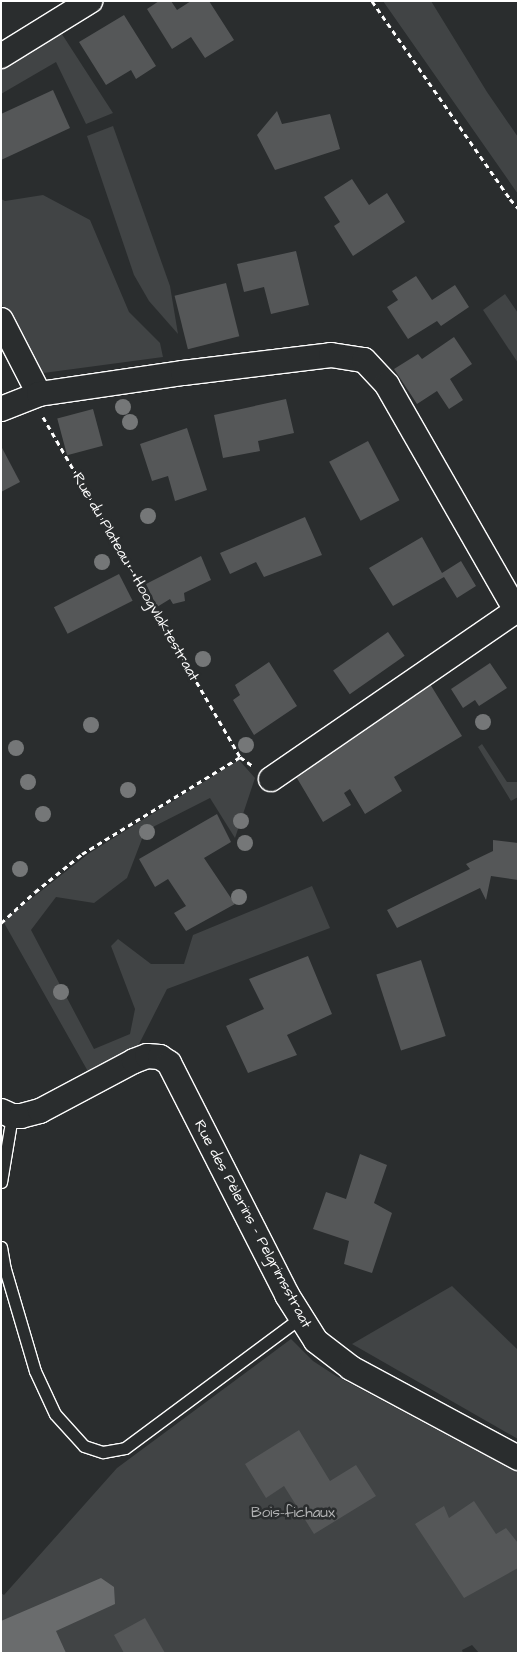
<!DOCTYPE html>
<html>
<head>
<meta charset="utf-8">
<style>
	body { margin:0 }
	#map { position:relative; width:519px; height:1654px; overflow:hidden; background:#2a2d2e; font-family:"Architects Daughter",sans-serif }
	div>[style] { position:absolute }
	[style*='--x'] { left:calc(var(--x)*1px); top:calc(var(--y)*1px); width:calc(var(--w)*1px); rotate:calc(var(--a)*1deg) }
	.green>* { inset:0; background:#414445 }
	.water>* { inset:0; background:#6a6c6d }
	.building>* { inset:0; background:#555758; transform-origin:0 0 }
	.path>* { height:3px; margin-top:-1.5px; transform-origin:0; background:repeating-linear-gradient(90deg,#fff 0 5px,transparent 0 9px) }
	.roads { filter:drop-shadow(1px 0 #fff) drop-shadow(-1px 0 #fff) drop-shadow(0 1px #fff) drop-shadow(0 -1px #fff) }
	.lane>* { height:11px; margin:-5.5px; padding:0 5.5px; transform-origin:5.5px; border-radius:5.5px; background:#2a2d2e }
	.street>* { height:24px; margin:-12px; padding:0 12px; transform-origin:12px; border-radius:12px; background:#2a2d2e }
	.trees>* { width:16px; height:16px; margin:-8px; border-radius:50%; background:#757778 }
	span { translate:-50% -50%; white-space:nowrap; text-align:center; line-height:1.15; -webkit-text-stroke:5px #2a2d2e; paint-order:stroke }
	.street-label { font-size:15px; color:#fff }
	.park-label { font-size:15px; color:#b3b4b5 }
	.frame { position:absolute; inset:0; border:2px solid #fff; pointer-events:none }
</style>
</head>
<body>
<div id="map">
	<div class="green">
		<i style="clip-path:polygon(383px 1px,431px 1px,487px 92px,518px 137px,518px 194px)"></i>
		<i style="clip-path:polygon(58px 28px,113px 113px,86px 124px,56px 62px,1px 94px,1px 63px)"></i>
		<i style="clip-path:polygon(113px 126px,170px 286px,178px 334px,149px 301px,134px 275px,87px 136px)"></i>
		<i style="clip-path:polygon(43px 195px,90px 220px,129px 312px,160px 343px,163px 357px,36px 374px,1px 302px,1px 199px,5px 201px)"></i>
		<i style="clip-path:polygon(505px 294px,518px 313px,518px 363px,483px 310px)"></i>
		<i style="clip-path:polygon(482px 744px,507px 782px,518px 782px,518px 797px,511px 801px,478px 747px)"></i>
		<i style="clip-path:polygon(239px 760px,255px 778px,235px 838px,210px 798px,145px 831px,127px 878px,94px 903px,56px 897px,31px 930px,94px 1049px,130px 1034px,135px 1009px,111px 946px,118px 939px,151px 964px,184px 964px,193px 935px,312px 886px,330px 928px,167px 989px,136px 1050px,90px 1075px,3px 921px,88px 854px)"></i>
		<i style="clip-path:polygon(452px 1286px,518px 1350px,518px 1439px,352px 1344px)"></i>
		<i style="clip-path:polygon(291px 1339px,313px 1361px,336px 1376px,518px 1473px,518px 1653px,479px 1653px,472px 1645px,462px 1650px,463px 1653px,1px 1653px,1px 1593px,4px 1595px,117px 1468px)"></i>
	</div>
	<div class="water">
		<i style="clip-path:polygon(101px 1578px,114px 1587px,115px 1604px,56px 1631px,66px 1653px,1px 1653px,1px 1621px)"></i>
	</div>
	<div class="building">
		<i style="clip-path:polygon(159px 1px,171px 1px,177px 10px,191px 1px,209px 1px,234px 40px,205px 58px,191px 37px,172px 49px,147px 9px)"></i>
		<i style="clip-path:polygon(124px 15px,156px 66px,136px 79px,131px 70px,106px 85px,79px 42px)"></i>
		<i style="clip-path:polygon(53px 90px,70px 128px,1px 160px,1px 114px)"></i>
		<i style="clip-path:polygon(277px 111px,282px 124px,330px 114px,340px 149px,275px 170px,257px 135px)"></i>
		<i style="clip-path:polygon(352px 179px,369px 205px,387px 193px,405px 222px,353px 256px,334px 226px,340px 222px,324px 197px)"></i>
		<i style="clip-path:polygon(296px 251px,309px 305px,271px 314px,264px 287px,244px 292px,237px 264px)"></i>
		<i style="clip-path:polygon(416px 276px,432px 300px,455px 285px,469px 307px,441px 326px,437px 321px,408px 339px,387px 307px,398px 300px,392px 291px)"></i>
		<i style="left:226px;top:283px;width:55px;height:53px;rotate:76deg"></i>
		<i style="clip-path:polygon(454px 337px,472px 364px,450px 379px,463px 400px,449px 409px,437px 391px,417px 404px,394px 369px,418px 354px,422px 359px)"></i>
		<i style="clip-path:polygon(286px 399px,294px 433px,258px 441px,260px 451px,223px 458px,214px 415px)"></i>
		<i style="left:93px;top:409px;width:38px;height:37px;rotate:75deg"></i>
		<i style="clip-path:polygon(187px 428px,207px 490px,175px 501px,168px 476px,152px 481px,140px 444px)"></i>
		<i style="left:368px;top:441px;width:67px;height:44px;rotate:62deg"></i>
		<i style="clip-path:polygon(1px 446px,20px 482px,1px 492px)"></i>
		<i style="clip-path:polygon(305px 517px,322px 555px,264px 577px,256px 562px,230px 574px,220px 553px)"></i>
		<i style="clip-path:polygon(422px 537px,442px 573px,461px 561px,476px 586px,457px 598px,444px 577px,393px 606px,369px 568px)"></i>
		<i style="clip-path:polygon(201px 556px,211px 580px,184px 593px,185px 601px,173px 604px,170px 599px,157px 607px,146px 584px)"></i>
		<i style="left:119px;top:574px;width:30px;height:73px;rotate:63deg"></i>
		<i style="left:388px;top:632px;width:29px;height:67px;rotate:55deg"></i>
		<i style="clip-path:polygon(269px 662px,297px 706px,254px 735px,233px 700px,240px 695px,235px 685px)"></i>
		<i style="clip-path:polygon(490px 663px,507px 688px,479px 706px,475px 700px,463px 708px,451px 689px)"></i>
		<i style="clip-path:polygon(430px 684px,462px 736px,394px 777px,402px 791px,365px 814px,350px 789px,344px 793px,351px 805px,323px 822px,291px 768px)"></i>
		<i style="clip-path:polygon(217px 814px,231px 842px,204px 858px,235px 904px,186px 931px,174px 913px,186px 906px,168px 879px,155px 887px,139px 859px)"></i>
		<i style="clip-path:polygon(493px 840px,518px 843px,518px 880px,491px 876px,486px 900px,480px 888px,397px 928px,387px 910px,470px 869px,466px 864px,493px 851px)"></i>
		<i style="clip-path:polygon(308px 956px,332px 1014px,287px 1035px,297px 1055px,248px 1073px,226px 1026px,264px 1009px,249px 979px)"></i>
		<i style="left:421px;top:960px;width:80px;height:47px;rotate:72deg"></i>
		<i style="clip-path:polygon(360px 1154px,387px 1165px,374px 1203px,392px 1213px,372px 1273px,344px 1264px,349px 1241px,313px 1229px,326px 1192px,346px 1199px)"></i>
		<i style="clip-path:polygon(299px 1430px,330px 1481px,356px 1465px,376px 1496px,314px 1534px,284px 1486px,266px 1498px,245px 1464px)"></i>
		<i style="clip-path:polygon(474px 1501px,496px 1534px,506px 1528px,518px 1543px,518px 1568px,464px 1598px,415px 1524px,444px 1506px,449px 1518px)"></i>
		<i style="clip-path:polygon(145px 1618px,165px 1653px,124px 1653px,114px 1635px)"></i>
	</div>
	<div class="path">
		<i style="--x:372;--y:1;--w:241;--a:55.1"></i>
		<i style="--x:510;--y:199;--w:12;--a:48"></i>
		<i style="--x:43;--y:417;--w:393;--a:59.9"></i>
		<i style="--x:240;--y:757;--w:16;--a:35"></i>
		<i style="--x:1;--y:923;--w:46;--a:-42.4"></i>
		<i style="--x:35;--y:892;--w:60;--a:-39"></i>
		<i style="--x:82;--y:854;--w:185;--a:-31.5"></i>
	</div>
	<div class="roads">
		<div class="lane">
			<i style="--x:1;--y:1182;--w:67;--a:-80.5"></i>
			<i style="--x:1;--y:1247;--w:22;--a:80"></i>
			<i style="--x:5;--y:1269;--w:106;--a:73.6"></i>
			<i style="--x:35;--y:1371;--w:47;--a:65.1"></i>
			<i style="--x:55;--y:1414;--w:43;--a:47.8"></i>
			<i style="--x:84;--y:1446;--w:20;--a:18"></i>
			<i style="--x:103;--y:1452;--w:22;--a:-10"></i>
			<i style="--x:125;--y:1448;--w:218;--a:-36.6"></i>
		</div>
		<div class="street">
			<i style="--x:1;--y:56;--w:105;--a:-31.7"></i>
			<i style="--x:1;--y:320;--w:83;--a:62.8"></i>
			<i style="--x:1;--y:409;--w:41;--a:-21.5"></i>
			<i style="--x:39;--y:394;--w:146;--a:-8.3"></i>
			<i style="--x:183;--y:373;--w:149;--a:-6.9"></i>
			<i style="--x:331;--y:355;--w:33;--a:9"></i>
			<i style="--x:364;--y:360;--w:34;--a:47"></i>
			<i style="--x:387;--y:385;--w:259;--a:60.2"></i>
			<i style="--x:271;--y:779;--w:300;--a:-34.5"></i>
			<i style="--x:1;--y:1111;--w:12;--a:24"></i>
			<i style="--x:12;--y:1116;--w:9;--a:0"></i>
			<i style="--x:21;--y:1116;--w:20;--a:-15"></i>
			<i style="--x:40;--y:1111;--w:106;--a:-28"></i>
			<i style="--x:134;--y:1061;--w:14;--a:-21"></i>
			<i style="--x:147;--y:1056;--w:13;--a:4"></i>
			<i style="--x:160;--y:1057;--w:11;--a:34"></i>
			<i style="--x:169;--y:1063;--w:260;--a:63"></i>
			<i style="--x:287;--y:1295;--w:54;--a:57.8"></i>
			<i style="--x:316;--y:1341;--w:44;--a:37.6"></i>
			<i style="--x:351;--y:1368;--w:190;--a:28.3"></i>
		</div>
	</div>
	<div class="trees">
		<i style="left:123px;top:407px"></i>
		<i style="left:130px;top:422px"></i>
		<i style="left:148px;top:516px"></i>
		<i style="left:102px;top:562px"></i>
		<i style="left:203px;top:659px"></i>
		<i style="left:483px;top:722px"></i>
		<i style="left:91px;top:725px"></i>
		<i style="left:246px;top:745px"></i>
		<i style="left:16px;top:748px"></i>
		<i style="left:28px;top:782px"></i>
		<i style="left:128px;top:790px"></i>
		<i style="left:43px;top:814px"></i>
		<i style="left:241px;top:821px"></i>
		<i style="left:147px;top:832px"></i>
		<i style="left:245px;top:843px"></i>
		<i style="left:20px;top:869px"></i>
		<i style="left:239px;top:897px"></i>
		<i style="left:61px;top:992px"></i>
	</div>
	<div class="street-label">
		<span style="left:136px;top:577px;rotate:60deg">Rue du Plateau - Hoogvlaktestraat</span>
		<span style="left:253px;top:1224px;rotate:62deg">Rue des Pèlerins - Pelgrimsstraat</span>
	</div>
	<div class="park-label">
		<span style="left:293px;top:1513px">Bois-fichaux</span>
	</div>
	<div class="frame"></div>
</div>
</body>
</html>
